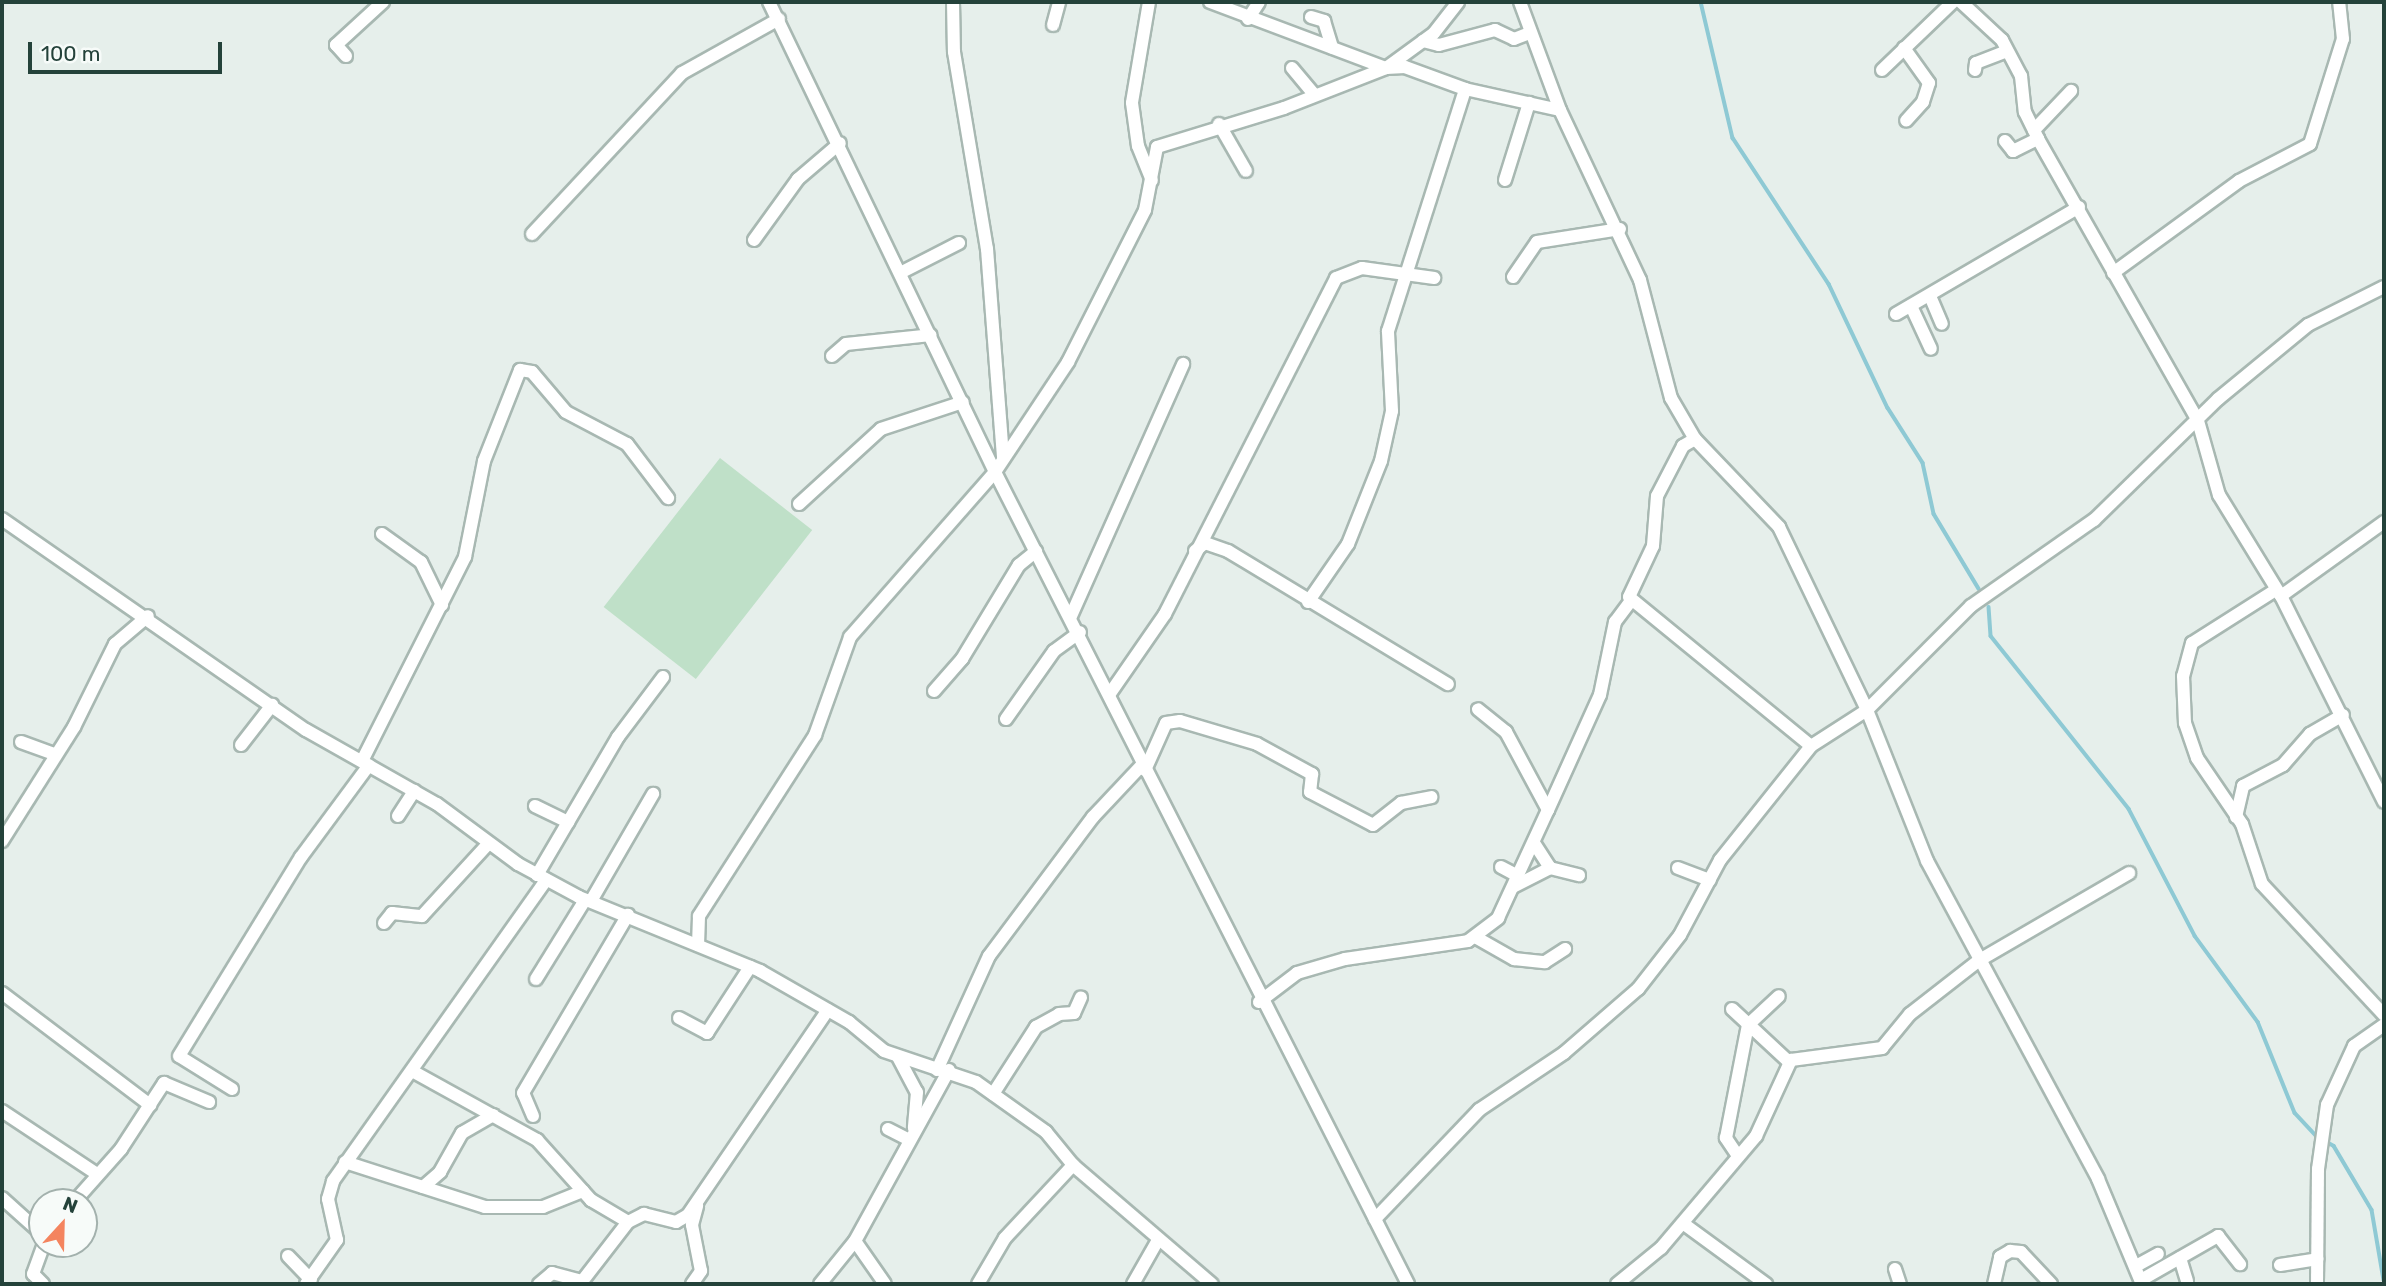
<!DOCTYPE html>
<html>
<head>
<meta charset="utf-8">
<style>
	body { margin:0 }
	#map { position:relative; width:2386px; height:1286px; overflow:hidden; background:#e6efeb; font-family:Rubik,sans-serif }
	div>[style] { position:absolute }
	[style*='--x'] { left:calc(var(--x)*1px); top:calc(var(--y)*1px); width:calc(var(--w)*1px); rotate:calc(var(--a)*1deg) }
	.green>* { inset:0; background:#bfe0c8; transform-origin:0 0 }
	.stream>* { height:3.5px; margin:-1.75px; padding:0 1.75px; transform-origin:1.75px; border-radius:1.75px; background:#8ec9d4 }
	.roads { filter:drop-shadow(2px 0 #a8b8b2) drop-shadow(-2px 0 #a8b8b2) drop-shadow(0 2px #a8b8b2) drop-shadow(0 -2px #a8b8b2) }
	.minor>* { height:12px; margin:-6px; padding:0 6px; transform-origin:6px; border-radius:6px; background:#fff }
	span { translate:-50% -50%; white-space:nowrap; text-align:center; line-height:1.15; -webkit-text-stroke:5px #f7fbf9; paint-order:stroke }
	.frame { position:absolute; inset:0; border:4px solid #24423a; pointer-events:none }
	.north { position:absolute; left:28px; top:1188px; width:70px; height:70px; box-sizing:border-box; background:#f7fbf9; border:2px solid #a3b1ad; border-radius:50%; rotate:22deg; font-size:19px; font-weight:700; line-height:28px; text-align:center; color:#24423a }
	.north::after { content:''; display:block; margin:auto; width:24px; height:32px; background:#f4845f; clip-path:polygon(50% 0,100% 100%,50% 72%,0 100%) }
	.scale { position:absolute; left:28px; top:42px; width:194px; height:32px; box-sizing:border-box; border:4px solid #24423a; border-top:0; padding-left:9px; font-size:21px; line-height:24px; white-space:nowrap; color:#24423a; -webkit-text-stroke:5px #f7fbf9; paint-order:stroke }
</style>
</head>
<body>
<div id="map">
	<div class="green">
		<i style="left:720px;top:458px;width:117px;height:189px;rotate:38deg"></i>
	</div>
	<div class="stream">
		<i style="--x:1701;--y:2;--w:140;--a:76.8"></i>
		<i style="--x:1733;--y:138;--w:175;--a:56.7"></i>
		<i style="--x:1829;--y:284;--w:137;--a:64.6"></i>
		<i style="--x:1888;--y:408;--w:65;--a:57.5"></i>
		<i style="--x:1923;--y:463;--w:52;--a:77.8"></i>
		<i style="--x:1934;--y:514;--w:87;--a:59"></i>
		<i style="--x:1989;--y:607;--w:29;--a:86"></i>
		<i style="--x:1991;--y:636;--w:221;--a:51.4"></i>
		<i style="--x:2129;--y:809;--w:143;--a:62.5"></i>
		<i style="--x:2195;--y:936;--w:107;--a:53.8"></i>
		<i style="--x:2258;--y:1022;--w:98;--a:67.9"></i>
		<i style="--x:2295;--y:1113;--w:34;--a:47"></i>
		<i style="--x:2325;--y:1141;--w:10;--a:29"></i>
		<i style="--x:2334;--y:1146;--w:74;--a:59.3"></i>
		<i style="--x:2372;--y:1210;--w:71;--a:80.3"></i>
	</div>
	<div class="roads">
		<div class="minor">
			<i style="--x:769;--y:2;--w:522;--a:64.32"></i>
			<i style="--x:995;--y:472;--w:911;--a:63.04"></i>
			<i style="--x:953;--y:2;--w:50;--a:88.9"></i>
			<i style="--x:954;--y:52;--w:200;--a:80.5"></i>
			<i style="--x:987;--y:249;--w:210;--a:85.6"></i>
			<i style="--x:1149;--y:2;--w:102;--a:99.6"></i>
			<i style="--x:1132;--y:103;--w:43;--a:82.1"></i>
			<i style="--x:1138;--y:146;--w:37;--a:68"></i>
			<i style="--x:1210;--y:2;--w:188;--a:20.6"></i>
			<i style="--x:1386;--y:68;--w:19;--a:-3"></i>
			<i style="--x:1405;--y:67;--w:64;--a:20.1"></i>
			<i style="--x:1465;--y:89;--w:97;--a:12.5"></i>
			<i style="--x:1520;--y:2;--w:115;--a:69.7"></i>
			<i style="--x:1560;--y:110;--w:188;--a:64.8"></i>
			<i style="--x:1640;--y:280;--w:122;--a:75.3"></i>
			<i style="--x:1671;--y:398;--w:48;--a:59.7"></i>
			<i style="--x:1695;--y:439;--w:122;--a:46.3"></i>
			<i style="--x:1779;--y:527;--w:203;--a:64.3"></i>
			<i style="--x:1867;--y:710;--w:162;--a:68.3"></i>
			<i style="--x:1927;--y:861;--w:361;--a:61.7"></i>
			<i style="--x:2098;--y:1179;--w:114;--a:67.3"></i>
			<i style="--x:1961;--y:2;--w:56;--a:42.8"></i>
			<i style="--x:2002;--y:40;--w:41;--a:62.2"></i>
			<i style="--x:2021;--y:76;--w:36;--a:84"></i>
			<i style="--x:2025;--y:112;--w:30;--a:64"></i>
			<i style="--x:2038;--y:139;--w:324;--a:60.4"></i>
			<i style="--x:2198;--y:421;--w:77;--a:74.2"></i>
			<i style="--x:2219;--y:495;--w:119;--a:58.5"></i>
			<i style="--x:2281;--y:596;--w:230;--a:63.4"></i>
			<i style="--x:1311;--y:17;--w:14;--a:17"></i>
			<i style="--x:1324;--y:21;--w:28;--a:73"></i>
			<i style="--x:1248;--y:19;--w:20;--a:-57"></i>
			<i style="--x:1053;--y:25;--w:24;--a:-75"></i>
			<i style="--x:1423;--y:41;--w:16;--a:14"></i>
			<i style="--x:1439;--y:45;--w:58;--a:-15"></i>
			<i style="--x:1495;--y:30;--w:21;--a:25"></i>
			<i style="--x:1514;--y:39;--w:17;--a:-21"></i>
			<i style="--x:1904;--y:48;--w:43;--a:54.5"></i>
			<i style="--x:1929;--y:83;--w:20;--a:108"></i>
			<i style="--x:1923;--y:102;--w:25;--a:132"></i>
			<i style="--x:346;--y:56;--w:15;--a:-132"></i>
			<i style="--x:336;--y:45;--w:64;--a:-42.5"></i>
			<i style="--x:1292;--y:68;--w:35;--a:50"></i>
			<i style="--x:1882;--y:70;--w:98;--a:-43.8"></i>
			<i style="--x:1975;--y:70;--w:7;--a:-82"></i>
			<i style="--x:1976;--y:63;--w:33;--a:-21"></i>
			<i style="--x:1219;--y:124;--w:54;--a:60.1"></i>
			<i style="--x:2034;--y:130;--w:54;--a:-46.5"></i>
			<i style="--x:2005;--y:141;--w:13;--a:51"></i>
			<i style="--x:2013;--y:151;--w:28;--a:-26"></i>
			<i style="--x:1505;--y:180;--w:81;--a:-72.7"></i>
			<i style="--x:532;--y:234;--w:220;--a:-47"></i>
			<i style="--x:682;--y:73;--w:111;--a:-29.1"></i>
			<i style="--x:754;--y:240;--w:75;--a:-54.2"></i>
			<i style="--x:798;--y:179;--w:55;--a:-40.6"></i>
			<i style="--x:902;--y:272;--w:64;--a:-27"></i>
			<i style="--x:2113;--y:273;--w:156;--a:-36.1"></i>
			<i style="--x:2239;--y:181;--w:80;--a:-27.5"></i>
			<i style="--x:2310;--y:144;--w:110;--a:-72.6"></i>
			<i style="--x:2343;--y:39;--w:37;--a:-96"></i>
			<i style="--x:1513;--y:277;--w:42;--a:-55.6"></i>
			<i style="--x:1537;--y:242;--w:84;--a:-8.9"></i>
			<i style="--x:1930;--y:296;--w:30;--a:67"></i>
			<i style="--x:1911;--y:306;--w:47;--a:65.1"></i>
			<i style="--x:1896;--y:314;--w:212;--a:-30.3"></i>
			<i style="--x:832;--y:356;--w:18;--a:-41"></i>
			<i style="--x:846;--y:344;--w:85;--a:-6"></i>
			<i style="--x:1695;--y:439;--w:14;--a:150"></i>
			<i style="--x:1683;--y:446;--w:56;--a:117.5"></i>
			<i style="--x:1657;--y:496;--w:50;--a:94.6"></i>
			<i style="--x:1653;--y:546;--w:56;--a:115.2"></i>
			<i style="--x:1629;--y:597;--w:235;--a:39.3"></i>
			<i style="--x:799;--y:504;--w:111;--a:-42.4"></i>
			<i style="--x:881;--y:429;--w:86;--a:-18.2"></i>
			<i style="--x:2;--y:519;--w:370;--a:34.8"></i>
			<i style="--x:306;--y:730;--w:150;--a:29.5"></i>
			<i style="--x:437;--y:804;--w:101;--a:36.5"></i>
			<i style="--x:518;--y:864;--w:69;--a:28.4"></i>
			<i style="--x:579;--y:897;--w:196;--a:22.2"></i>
			<i style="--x:760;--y:971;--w:103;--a:29.8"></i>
			<i style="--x:849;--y:1022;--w:45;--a:39.6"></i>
			<i style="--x:884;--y:1051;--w:97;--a:18.6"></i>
			<i style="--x:976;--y:1082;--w:86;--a:35.5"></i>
			<i style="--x:1046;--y:1132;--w:43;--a:50.7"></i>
			<i style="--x:1073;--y:1165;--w:183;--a:40.6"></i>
			<i style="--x:382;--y:534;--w:48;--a:35.7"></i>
			<i style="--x:421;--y:562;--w:48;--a:64"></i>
			<i style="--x:1195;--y:551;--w:13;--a:-39"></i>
			<i style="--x:1205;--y:543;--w:24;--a:19"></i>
			<i style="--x:1228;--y:551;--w:257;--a:31.2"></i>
			<i style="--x:2274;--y:591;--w:97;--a:147.6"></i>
			<i style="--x:2192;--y:643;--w:34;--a:105"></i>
			<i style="--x:2183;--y:676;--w:47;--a:87.6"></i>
			<i style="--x:2185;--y:723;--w:37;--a:71"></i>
			<i style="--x:2197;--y:758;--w:80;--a:55.7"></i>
			<i style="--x:2242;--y:824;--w:63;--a:71.6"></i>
			<i style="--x:2262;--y:884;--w:179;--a:47"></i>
			<i style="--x:2281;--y:596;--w:127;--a:-35.7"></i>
			<i style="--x:1308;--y:602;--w:70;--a:-55.4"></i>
			<i style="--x:1348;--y:544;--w:89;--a:-68.3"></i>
			<i style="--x:1381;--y:461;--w:51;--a:-77.6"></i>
			<i style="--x:1392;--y:411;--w:80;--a:-92.9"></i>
			<i style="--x:1388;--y:331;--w:254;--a:-72.3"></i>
			<i style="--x:1071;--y:616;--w:276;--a:-66"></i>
			<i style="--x:934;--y:691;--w:43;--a:-48.8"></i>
			<i style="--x:962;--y:659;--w:110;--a:-58.8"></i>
			<i style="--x:1019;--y:565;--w:22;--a:-39"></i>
			<i style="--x:1111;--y:692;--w:95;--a:-55.3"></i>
			<i style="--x:1165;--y:614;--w:377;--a:-63"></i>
			<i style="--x:1336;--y:278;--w:28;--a:-21"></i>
			<i style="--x:1362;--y:268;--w:73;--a:7.9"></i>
			<i style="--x:1006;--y:719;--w:83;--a:-54.8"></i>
			<i style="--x:1054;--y:651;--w:32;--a:-36"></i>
			<i style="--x:21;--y:742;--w:37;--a:20"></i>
			<i style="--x:241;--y:745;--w:51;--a:-52.2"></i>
			<i style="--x:362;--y:761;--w:229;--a:-63.2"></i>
			<i style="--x:465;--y:557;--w:98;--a:-78.8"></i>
			<i style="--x:484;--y:461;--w:98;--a:-68.4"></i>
			<i style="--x:520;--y:370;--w:12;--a:9"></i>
			<i style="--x:532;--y:372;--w:52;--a:49.6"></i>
			<i style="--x:566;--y:412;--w:69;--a:27.7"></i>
			<i style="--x:627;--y:444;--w:68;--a:52.8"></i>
			<i style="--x:1145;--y:770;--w:51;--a:-65.9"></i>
			<i style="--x:1166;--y:723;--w:14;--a:-8"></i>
			<i style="--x:1180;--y:721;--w:80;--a:16.6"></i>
			<i style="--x:1257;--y:744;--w:63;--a:28.6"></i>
			<i style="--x:1312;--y:774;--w:18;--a:96"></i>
			<i style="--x:1310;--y:792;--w:71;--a:27.6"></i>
			<i style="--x:1373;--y:825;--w:36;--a:-38"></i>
			<i style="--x:1401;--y:803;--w:31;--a:-11"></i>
			<i style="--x:535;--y:806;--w:37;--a:26"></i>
			<i style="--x:1548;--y:810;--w:126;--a:-65.7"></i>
			<i style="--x:1600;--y:695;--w:75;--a:-78.4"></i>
			<i style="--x:1615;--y:622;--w:26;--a:-53"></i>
			<i style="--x:398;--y:816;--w:30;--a:-57"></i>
			<i style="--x:2236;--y:817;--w:32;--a:-77"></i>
			<i style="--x:2243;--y:786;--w:45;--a:-27.7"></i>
			<i style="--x:2283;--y:765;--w:41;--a:-48.9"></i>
			<i style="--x:2310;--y:734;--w:38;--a:-30"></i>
			<i style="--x:2;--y:841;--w:135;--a:-57.7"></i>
			<i style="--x:74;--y:727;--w:93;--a:-63.7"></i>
			<i style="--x:115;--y:644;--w:43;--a:-40.3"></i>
			<i style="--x:1534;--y:843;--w:30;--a:57"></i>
			<i style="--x:1501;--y:867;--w:19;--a:28"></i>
			<i style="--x:1678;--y:868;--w:34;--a:21"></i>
			<i style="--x:537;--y:875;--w:160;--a:-59.6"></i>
			<i style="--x:618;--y:737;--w:75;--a:-53.1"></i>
			<i style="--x:1513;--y:887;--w:42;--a:-27.2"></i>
			<i style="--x:1550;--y:868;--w:30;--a:14"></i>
			<i style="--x:591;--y:901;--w:124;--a:-59.9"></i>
			<i style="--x:384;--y:923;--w:13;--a:-51"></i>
			<i style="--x:392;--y:913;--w:30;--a:6"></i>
			<i style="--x:422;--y:916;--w:96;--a:-47.5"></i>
			<i style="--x:1477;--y:938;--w:43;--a:29.6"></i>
			<i style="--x:1514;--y:959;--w:31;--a:6"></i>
			<i style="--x:1545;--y:962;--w:24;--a:-33"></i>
			<i style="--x:698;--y:945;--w:29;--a:-88"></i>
			<i style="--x:699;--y:916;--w:215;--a:-57.3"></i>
			<i style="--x:815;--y:735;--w:104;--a:-70.3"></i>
			<i style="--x:850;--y:637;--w:220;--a:-48.7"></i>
			<i style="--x:995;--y:472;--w:132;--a:-56.4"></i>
			<i style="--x:1068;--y:362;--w:170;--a:-63.1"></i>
			<i style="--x:1145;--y:210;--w:64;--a:-79.2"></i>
			<i style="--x:1157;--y:147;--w:133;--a:-17.1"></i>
			<i style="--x:1284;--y:108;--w:110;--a:-21.4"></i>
			<i style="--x:1386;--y:68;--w:59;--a:-36.1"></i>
			<i style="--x:1434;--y:33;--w:39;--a:-52"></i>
			<i style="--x:536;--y:979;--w:93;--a:-58.2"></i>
			<i style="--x:2;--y:993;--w:186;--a:37.1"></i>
			<i style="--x:1259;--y:1002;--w:48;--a:-37.3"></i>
			<i style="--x:1297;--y:973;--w:50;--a:-16.3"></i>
			<i style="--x:1345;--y:959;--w:124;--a:-8.3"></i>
			<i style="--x:1468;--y:941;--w:38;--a:-37"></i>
			<i style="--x:1498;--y:918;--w:119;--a:-65.2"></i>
			<i style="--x:1548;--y:810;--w:89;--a:-118.3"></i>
			<i style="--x:1506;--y:732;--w:36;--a:-141"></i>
			<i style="--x:1732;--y:1009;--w:78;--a:42.9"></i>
			<i style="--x:679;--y:1018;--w:32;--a:28"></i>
			<i style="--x:707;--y:1033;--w:79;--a:-56.9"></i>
			<i style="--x:898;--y:1057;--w:40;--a:62"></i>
			<i style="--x:917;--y:1092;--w:36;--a:95"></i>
			<i style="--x:937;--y:1070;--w:125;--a:-65.5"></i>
			<i style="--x:989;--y:956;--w:174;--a:-53.2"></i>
			<i style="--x:1093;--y:817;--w:71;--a:-46.7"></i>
			<i style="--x:412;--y:1071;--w:143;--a:28.9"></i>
			<i style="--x:537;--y:1140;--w:81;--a:48"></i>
			<i style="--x:591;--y:1200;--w:43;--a:30.7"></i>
			<i style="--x:232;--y:1089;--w:62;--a:-148.1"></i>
			<i style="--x:179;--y:1056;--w:233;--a:-58.5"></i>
			<i style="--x:301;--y:857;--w:114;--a:-53.5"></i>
			<i style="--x:993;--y:1094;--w:80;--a:-57.3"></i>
			<i style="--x:1036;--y:1027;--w:26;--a:-29"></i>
			<i style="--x:1059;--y:1014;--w:15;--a:-4"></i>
			<i style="--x:1074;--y:1013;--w:17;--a:-66"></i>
			<i style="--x:2;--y:1111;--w:114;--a:33.6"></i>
			<i style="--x:533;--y:1116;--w:25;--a:-113"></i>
			<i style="--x:523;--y:1093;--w:207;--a:-59.5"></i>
			<i style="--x:888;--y:1129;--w:22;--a:27"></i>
			<i style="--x:1738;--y:1156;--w:22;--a:-124"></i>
			<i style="--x:1726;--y:1138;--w:115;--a:-79"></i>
			<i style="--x:1748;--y:1025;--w:42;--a:-43.1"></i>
			<i style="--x:345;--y:1162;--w:147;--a:17.8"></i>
			<i style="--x:485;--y:1207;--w:58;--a:0"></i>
			<i style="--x:543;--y:1207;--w:43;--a:-21.8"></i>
			<i style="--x:423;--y:1187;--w:23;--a:-41"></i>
			<i style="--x:440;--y:1172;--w:45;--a:-60.6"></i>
			<i style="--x:462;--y:1133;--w:36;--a:-30"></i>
			<i style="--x:2;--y:1198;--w:54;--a:42"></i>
			<i style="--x:74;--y:1202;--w:71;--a:-48.4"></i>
			<i style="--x:121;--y:1149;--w:79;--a:-56.9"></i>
			<i style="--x:164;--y:1083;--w:49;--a:22.9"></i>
			<i style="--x:1375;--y:1219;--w:151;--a:-46.3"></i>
			<i style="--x:1479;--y:1110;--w:102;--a:-33.8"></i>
			<i style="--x:1564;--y:1053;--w:98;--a:-40.9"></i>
			<i style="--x:1638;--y:989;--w:68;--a:-52.1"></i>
			<i style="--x:1680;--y:935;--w:85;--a:-61.9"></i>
			<i style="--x:1720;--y:860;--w:146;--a:-51.4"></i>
			<i style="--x:1811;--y:746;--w:67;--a:-32.7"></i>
			<i style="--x:1867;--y:710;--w:147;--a:-45"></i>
			<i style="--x:1971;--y:606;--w:150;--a:-35"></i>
			<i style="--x:2094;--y:520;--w:173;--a:-44.3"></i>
			<i style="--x:2218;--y:399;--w:117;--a:-39.4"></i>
			<i style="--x:2308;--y:325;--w:85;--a:-26.6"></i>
			<i style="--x:1684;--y:1224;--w:102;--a:36.2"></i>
			<i style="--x:855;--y:1241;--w:52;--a:55.1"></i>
			<i style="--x:288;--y:1256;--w:33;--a:46"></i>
			<i style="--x:2180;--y:1258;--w:24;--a:73"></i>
			<i style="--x:2280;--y:1265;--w:38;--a:-9"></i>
			<i style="--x:2136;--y:1266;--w:25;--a:-29"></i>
			<i style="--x:1895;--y:1269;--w:16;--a:72"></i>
			<i style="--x:2141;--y:1280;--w:89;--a:-29.7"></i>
			<i style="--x:2218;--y:1236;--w:36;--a:52"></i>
			<i style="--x:43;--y:1284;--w:14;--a:-135"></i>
			<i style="--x:33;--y:1274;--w:32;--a:-70"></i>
			<i style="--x:306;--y:1284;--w:54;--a:-54.8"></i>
			<i style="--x:337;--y:1240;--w:42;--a:-102.4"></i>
			<i style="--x:328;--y:1199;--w:19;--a:-74"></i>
			<i style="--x:333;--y:1181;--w:369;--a:-54.7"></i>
			<i style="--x:539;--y:1284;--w:17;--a:-40"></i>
			<i style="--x:552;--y:1273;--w:31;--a:15"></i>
			<i style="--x:580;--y:1284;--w:78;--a:-52.3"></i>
			<i style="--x:628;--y:1222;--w:18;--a:-27"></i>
			<i style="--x:644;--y:1214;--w:33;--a:14"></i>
			<i style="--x:676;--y:1222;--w:14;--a:-30"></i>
			<i style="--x:688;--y:1215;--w:248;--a:-55.7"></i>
			<i style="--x:692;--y:1284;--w:16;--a:-55"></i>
			<i style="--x:701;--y:1271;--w:47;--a:-101.1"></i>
			<i style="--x:692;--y:1225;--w:20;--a:-75"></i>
			<i style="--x:820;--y:1284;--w:55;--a:-50.9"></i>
			<i style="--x:855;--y:1241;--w:195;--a:-61.2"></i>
			<i style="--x:978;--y:1284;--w:53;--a:-59.6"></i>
			<i style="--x:1005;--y:1238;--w:100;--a:-47"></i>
			<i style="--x:1133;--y:1284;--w:51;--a:-60.4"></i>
			<i style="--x:1617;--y:1284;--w:57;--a:-39.3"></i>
			<i style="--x:1661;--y:1248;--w:147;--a:-49.7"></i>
			<i style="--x:1756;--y:1136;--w:84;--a:-65.3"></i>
			<i style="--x:1791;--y:1060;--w:92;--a:-7.5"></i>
			<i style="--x:1882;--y:1048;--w:44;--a:-50.5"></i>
			<i style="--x:1910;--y:1014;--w:86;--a:-37.9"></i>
			<i style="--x:1978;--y:961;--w:175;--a:-30.2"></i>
			<i style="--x:1994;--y:1284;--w:28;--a:-77"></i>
			<i style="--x:2000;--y:1257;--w:12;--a:-31"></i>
			<i style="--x:2010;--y:1251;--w:11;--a:5"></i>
			<i style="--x:2021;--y:1252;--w:44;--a:46.8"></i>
			<i style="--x:2317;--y:1284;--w:115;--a:-89.5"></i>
			<i style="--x:2318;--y:1169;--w:65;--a:-82"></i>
			<i style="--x:2327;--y:1105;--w:65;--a:-65.4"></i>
			<i style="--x:2354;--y:1046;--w:37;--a:-35"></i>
		</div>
	</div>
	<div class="frame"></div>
	<div class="north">N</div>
	<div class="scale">100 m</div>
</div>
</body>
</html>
